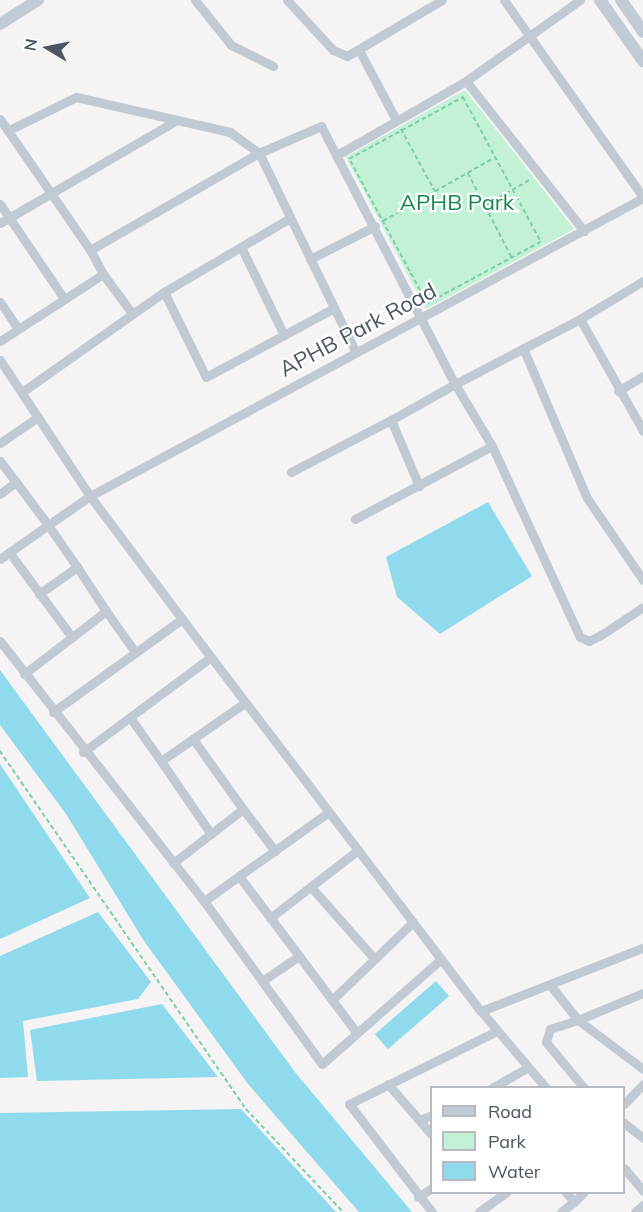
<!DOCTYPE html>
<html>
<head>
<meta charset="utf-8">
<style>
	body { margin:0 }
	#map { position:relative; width:643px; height:1212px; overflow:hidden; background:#f5f3f3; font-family:Mulish,sans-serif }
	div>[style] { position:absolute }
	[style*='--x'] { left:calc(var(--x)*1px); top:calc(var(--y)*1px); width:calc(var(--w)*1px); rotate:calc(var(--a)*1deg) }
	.green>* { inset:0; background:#c3f1d5 }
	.water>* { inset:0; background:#90daee; transform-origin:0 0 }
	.path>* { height:1.5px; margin-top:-0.75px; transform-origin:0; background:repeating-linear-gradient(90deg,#7ad0a6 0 4.5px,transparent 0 7.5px) }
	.street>* { height:9px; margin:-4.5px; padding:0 4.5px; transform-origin:4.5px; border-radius:4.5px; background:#c1cad2 }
	.secondary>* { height:12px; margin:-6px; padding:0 6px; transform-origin:6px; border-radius:6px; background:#c1cbd6 }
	span { translate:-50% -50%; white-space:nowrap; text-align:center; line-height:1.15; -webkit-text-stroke:4.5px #fff; paint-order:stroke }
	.park-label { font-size:22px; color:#17864f }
	.street-label { font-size:22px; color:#4a5661 }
	.legend { position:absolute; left:430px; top:1086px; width:195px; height:108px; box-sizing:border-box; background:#fff; border:2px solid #b7bbc0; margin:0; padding:8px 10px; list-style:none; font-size:18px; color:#4a5661 }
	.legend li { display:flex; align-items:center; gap:12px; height:30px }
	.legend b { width:30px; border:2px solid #b7bbc0 }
	.north { position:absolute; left:18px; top:18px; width:60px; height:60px; -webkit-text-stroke:4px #fff; paint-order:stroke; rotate:280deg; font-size:16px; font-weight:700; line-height:24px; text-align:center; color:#4a5661 }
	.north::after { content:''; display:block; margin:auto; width:21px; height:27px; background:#4a5661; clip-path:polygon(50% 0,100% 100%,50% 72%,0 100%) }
</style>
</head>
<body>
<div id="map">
	<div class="green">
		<i style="clip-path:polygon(465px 90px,574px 229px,426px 309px,346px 157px)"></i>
	</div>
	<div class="water">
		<i style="clip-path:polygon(488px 502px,532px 576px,440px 634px,397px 597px,386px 557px)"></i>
		<i style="clip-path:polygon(0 670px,295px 1072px,412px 1212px,359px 1212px,248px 1084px,144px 941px,66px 814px,0 725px)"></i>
		<i style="clip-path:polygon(0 764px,90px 898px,0 939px)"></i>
		<i style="clip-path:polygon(98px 912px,151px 982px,138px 999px,23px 1021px,28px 1077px,0 1078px,0 956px)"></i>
		<i style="left:436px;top:981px;width:20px;height:81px;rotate:49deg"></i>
		<i style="clip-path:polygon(162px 1004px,218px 1077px,37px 1081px,30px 1030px)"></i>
		<i style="clip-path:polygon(241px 1109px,336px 1212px,0 1212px,0 1113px)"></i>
	</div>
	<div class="path">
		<i style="--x:463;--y:97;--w:165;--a:61.7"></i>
		<i style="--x:541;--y:242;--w:130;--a:151.5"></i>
		<i style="--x:427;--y:304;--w:165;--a:-118.3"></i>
		<i style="--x:349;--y:159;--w:130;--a:-28.5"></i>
		<i style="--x:401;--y:129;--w:71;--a:61.3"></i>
		<i style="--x:468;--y:173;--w:96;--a:62.6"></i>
		<i style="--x:486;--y:205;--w:52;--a:-30"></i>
		<i style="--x:383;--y:221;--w:128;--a:-29.6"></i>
		<i style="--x:0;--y:751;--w:434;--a:55.5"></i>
		<i style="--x:246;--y:1109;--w:141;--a:46.7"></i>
	</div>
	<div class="street">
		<i style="--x:195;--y:0;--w:58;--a:51.3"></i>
		<i style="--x:231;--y:45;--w:47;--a:26.6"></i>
		<i style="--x:287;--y:0;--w:68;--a:47.4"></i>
		<i style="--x:333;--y:50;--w:15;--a:23"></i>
		<i style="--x:347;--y:56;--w:110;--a:-30.5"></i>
		<i style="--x:504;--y:0;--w:241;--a:54.8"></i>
		<i style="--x:359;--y:50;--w:79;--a:62.1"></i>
		<i style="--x:466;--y:81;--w:191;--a:51.8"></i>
		<i style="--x:0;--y:119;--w:159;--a:55.5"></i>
		<i style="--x:9;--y:130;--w:75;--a:-26.2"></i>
		<i style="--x:76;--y:97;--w:158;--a:12.8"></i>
		<i style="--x:230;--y:132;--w:36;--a:36"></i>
		<i style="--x:259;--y:153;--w:68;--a:-23.5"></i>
		<i style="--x:321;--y:126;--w:291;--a:62.6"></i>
		<i style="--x:455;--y:384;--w:73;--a:150.6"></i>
		<i style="--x:337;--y:155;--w:149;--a:-29.8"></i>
		<i style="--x:466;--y:81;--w:140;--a:-35.4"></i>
		<i style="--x:0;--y:204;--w:112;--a:55.9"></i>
		<i style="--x:0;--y:223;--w:205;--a:-30.2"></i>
		<i style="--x:241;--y:247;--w:98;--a:64"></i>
		<i style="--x:310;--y:259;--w:73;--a:-26.9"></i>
		<i style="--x:103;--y:274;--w:47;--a:53.6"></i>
		<i style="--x:643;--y:281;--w:74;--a:148.9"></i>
		<i style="--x:580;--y:319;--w:129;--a:60.6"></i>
		<i style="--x:164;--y:292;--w:146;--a:-30.4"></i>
		<i style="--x:0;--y:302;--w:32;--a:56"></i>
		<i style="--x:0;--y:341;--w:123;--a:-33"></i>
		<i style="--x:103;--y:274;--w:27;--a:-118"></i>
		<i style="--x:90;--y:250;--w:195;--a:-29.9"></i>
		<i style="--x:259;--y:153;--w:222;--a:64.1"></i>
		<i style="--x:523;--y:348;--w:163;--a:66.9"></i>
		<i style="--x:587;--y:498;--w:99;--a:55.7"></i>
		<i style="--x:0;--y:360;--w:163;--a:56.5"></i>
		<i style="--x:90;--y:496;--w:154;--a:53.2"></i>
		<i style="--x:182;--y:619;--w:493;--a:52.7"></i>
		<i style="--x:481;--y:1011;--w:101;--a:49.8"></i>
		<i style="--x:618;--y:391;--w:29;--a:-31"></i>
		<i style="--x:22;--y:392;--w:174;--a:-35.2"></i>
		<i style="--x:164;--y:292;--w:95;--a:63.7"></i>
		<i style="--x:206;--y:377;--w:145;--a:-28.3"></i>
		<i style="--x:0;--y:443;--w:46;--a:-34.4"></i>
		<i style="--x:492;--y:446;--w:210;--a:65.3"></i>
		<i style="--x:580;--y:637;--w:10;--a:24"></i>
		<i style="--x:589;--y:641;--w:13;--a:-27"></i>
		<i style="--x:601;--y:635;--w:50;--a:-33.7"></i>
		<i style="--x:0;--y:461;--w:26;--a:53"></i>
		<i style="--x:291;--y:472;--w:113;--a:-27.5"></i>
		<i style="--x:391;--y:420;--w:72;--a:67"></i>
		<i style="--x:0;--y:494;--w:20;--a:-37"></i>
		<i style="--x:16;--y:482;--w:54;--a:53.3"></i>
		<i style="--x:48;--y:525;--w:59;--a:144.7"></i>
		<i style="--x:355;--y:519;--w:155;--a:-28.1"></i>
		<i style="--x:492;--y:446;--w:72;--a:-120.8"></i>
		<i style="--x:455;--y:384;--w:141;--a:-27.5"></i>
		<i style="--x:9;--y:552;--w:106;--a:53.5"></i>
		<i style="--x:77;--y:567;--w:53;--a:56.6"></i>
		<i style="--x:39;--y:594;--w:47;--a:-35.4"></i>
		<i style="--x:77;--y:567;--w:51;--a:-124.6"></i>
		<i style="--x:48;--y:525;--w:51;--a:-34.6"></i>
		<i style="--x:90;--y:496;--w:628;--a:-28.32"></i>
		<i style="--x:0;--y:641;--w:330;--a:51.9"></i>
		<i style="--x:204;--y:901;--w:201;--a:54.1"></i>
		<i style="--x:322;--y:1064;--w:159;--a:-41.4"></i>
		<i style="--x:24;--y:674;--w:103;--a:-37.5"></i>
		<i style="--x:106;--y:611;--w:50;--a:54.7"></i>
		<i style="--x:53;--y:712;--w:159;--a:-35.8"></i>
		<i style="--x:131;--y:719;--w:52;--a:54.5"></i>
		<i style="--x:193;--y:739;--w:86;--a:54.5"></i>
		<i style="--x:83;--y:752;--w:159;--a:-36.6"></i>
		<i style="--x:211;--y:834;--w:88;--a:-124.4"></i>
		<i style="--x:161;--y:761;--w:103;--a:-34.8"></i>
		<i style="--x:173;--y:863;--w:88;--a:-37.6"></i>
		<i style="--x:243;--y:809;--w:53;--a:52.7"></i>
		<i style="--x:239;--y:876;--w:196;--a:53.1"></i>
		<i style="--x:311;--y:887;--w:94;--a:48.5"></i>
		<i style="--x:204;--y:901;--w:153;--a:-35.5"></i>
		<i style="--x:270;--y:918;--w:111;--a:-37.7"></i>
		<i style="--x:262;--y:981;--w:45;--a:-34"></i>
		<i style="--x:550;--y:985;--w:45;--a:51.3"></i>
		<i style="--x:578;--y:1020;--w:70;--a:-22.6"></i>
		<i style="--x:332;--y:1000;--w:112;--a:-43.9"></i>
		<i style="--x:481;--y:1011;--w:174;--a:-21.3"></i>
		<i style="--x:388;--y:1084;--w:67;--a:49.2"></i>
		<i style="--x:492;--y:1088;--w:40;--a:-29.7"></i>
		<i style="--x:584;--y:1088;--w:60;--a:-129.6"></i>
		<i style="--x:546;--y:1042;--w:14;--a:-73"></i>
		<i style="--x:550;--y:1029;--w:29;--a:-18"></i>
		<i style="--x:578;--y:1020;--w:81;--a:37"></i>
		<i style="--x:624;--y:1104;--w:28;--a:-46"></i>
		<i style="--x:420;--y:1120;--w:13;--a:-23"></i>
		<i style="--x:624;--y:1123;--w:24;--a:38"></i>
		<i style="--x:624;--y:1168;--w:30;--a:50"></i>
		<i style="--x:418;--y:1197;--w:17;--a:-33"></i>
		<i style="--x:574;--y:1202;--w:14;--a:-45"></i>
		<i style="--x:432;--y:1212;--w:136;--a:-127.5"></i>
		<i style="--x:349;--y:1104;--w:165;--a:-26.3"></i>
		<i style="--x:479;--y:1212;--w:34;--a:-36"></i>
		<i style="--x:561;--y:1212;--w:16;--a:-38"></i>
		<i style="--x:574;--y:1202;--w:13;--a:-129"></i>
		<i style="--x:635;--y:1212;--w:11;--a:-41"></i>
	</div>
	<div class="secondary">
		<i style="--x:600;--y:0;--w:75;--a:54.8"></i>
		<i style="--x:621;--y:0;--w:39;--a:55"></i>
		<i style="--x:0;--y:24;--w:45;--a:-32.3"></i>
	</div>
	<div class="park-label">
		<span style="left:457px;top:203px">APHB Park</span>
	</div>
	<div class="street-label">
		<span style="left:358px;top:330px;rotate:-28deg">APHB Park Road</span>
	</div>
	<ul class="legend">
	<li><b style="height:8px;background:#c1cbd6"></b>Road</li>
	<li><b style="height:16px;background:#c3f1d5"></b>Park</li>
	<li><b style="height:16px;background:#90daee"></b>Water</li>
	</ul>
	<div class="north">N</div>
</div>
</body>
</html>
